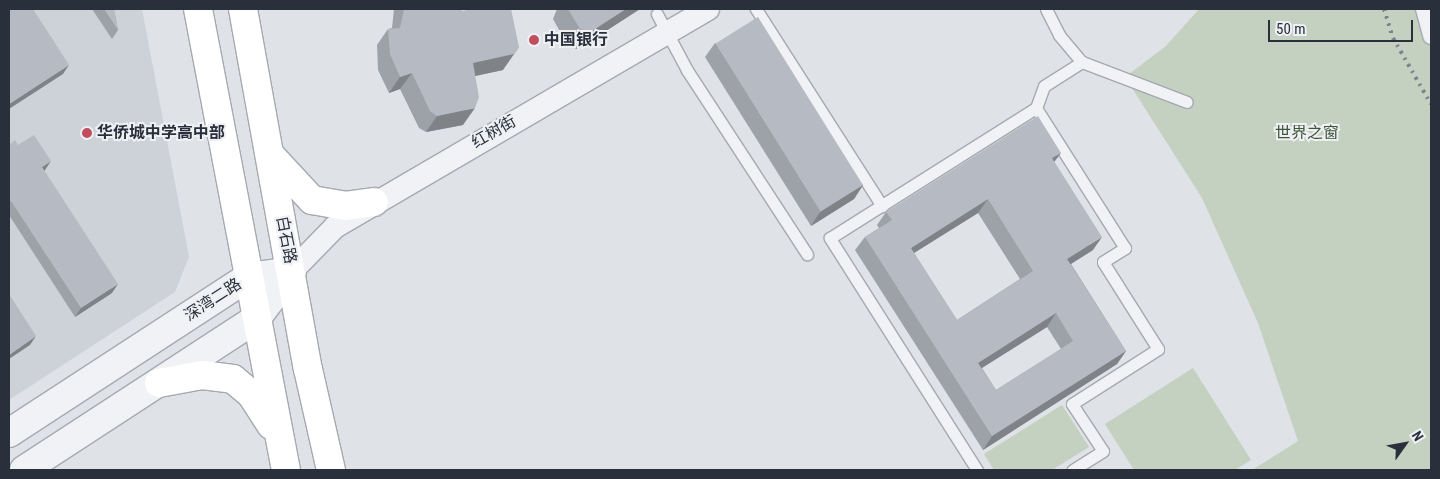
<!DOCTYPE html>
<html>
<head>
<meta charset="utf-8">
<style>
	body { margin:0 }
	#map { position:relative; width:1440px; height:479px; overflow:hidden; background:#dfe2e7; font-family:"Roboto Condensed","Noto Sans SC",sans-serif }
	div>[style] { position:absolute }
	[style*='--x'] { left:calc(var(--x)*1px); top:calc(var(--y)*1px); width:calc(var(--w)*1px); rotate:calc(var(--a)*1deg) }
	.built>* { inset:0; background:#cdd1d8 }
	.green>* { inset:0; background:#c4d0c0 }
	.roads { filter:drop-shadow(1px 0 #a5a9b0) drop-shadow(-1px 0 #a5a9b0) drop-shadow(0 1px #a5a9b0) drop-shadow(0 -1px #a5a9b0) }
	.service>* { height:11px; margin:-5.5px; padding:0 5.5px; transform-origin:5.5px; border-radius:5.5px; background:#f1f2f5 }
	.pedestrian>* { height:16px; margin:-8px; padding:0 8px; transform-origin:8px; border-radius:8px; background:#f1f2f5 }
	.minor>* { height:22px; margin:-11px; padding:0 11px; transform-origin:11px; border-radius:11px; background:#f1f2f5 }
	.tertiary>* { height:28px; margin:-14px; padding:0 14px; transform-origin:14px; border-radius:14px; background:#f1f2f5 }
	.primary>* { height:28px; margin:-14px; padding:0 14px; transform-origin:14px; border-radius:14px; background:#fff }
	.rail>* { height:4px; margin-top:-2px; transform-origin:0; background:repeating-linear-gradient(90deg,#7a818f 0 2.5px,transparent 0 7.5px) }
	.wall>* { inset:0; background:#9da1a8 }
	.shaded-wall>* { inset:0; background:#7f8388 }
	.building>* { inset:0; background:#b6bbc3; transform-origin:0 0 }
	.dots>* { width:14px; height:14px; translate:-50% -50%; box-sizing:border-box; border:2px solid #eef0f4; border-radius:50% }
	span { translate:-50% -50%; white-space:nowrap; text-align:center; line-height:1.15; -webkit-text-stroke:4px #eef0f4; paint-order:stroke }
	.poi-label { font-size:16px; color:#29303c; font-weight:700 }
	.left { translate:0 -50%; text-align:left }
	.street-label { font-size:16px; color:#29303c }
	.park-label { font-size:16px; color:#3d5638 }
	.frame { position:absolute; inset:0; border:10px solid #29303c; pointer-events:none }
	.north { position:absolute; left:1380px; top:419px; width:50px; height:50px; -webkit-text-stroke:4px #eef0f4; paint-order:stroke; rotate:58deg; font-size:14px; font-weight:700; line-height:20px; text-align:center; color:#29303c }
	.north::after { content:''; display:block; margin:auto; width:18px; height:22px; background:#29303c; clip-path:polygon(50% 0,100% 100%,50% 72%,0 100%) }
	.scale { position:absolute; left:1268px; top:20px; width:145px; height:22px; box-sizing:border-box; border:2px solid #29303c; border-top:0; padding-left:6px; font-size:15px; line-height:18px; white-space:nowrap; color:#29303c; -webkit-text-stroke:4px #eef0f4; paint-order:stroke }
</style>
</head>
<body>
<div id="map">
	<div class="built">
		<i style="clip-path:polygon(9px 9px,142px 9px,189px 257px,175px 292px,9px 400px)"></i>
	</div>
	<div class="green">
		<i style="clip-path:polygon(1199px 9px,1431px 9px,1431px 470px,1252px 470px,1298px 441px,1258px 323px,1202px 198px,1125px 77px,1166px 46px)"></i>
		<i style="clip-path:polygon(1193px 368px,1251px 460px,1235px 470px,1134px 470px,1105px 424px)"></i>
		<i style="clip-path:polygon(1062px 405px,1089px 447px,1052px 470px,994px 470px,984px 454px)"></i>
	</div>
	<div class="roads">
		<div class="service">
			<i style="--x:756;--y:9;--w:234;--a:57.4"></i>
			<i style="--x:1046;--y:9;--w:29;--a:63"></i>
			<i style="--x:1059;--y:35;--w:35;--a:50"></i>
			<i style="--x:1082;--y:62;--w:112;--a:20.9"></i>
			<i style="--x:657;--y:14;--w:64;--a:61.8"></i>
			<i style="--x:687;--y:70;--w:220;--a:56.9"></i>
			<i style="--x:1036;--y:108;--w:23;--a:-70"></i>
			<i style="--x:1044;--y:86;--w:45;--a:-32.3"></i>
			<i style="--x:977;--y:470;--w:275;--a:-122.4"></i>
			<i style="--x:830;--y:238;--w:244;--a:-32.3"></i>
			<i style="--x:1036;--y:108;--w:166;--a:57.6"></i>
			<i style="--x:1125;--y:248;--w:26;--a:148"></i>
			<i style="--x:1103;--y:262;--w:103;--a:57.7"></i>
			<i style="--x:1158;--y:349;--w:102;--a:147.4"></i>
			<i style="--x:1072;--y:404;--w:56;--a:56.6"></i>
			<i style="--x:1103;--y:451;--w:36;--a:148"></i>
		</div>
		<div class="pedestrian">
			<i style="--x:1424;--y:9;--w:28;--a:75"></i>
		</div>
		<div class="minor">
			<i style="--x:292;--y:271;--w:62;--a:-45.7"></i>
			<i style="--x:335;--y:227;--w:432;--a:-30.3"></i>
		</div>
		<div class="tertiary">
			<i style="--x:9;--y:433;--w:285;--a:-33.1"></i>
			<i style="--x:248;--y:277;--w:44;--a:-7.8"></i>
			<i style="--x:24;--y:470;--w:277;--a:-33.1"></i>
			<i style="--x:256;--y:319;--w:60;--a:-53.1"></i>
		</div>
		<div class="primary">
			<i style="--x:198;--y:9;--w:469;--a:79.2"></i>
			<i style="--x:243;--y:9;--w:366;--a:79.8"></i>
			<i style="--x:308;--y:369;--w:104;--a:77.2"></i>
			<i style="--x:272;--y:157;--w:59;--a:47.1"></i>
			<i style="--x:312;--y:200;--w:34;--a:10"></i>
			<i style="--x:345;--y:206;--w:29;--a:-8"></i>
			<i style="--x:159;--y:383;--w:44;--a:-10.5"></i>
			<i style="--x:202;--y:375;--w:31;--a:7"></i>
			<i style="--x:233;--y:379;--w:23;--a:40"></i>
			<i style="--x:251;--y:394;--w:37;--a:57"></i>
		</div>
	</div>
	<div class="rail">
		<i style="--x:1384;--y:9;--w:30;--a:73"></i>
		<i style="--x:1393;--y:38;--w:76;--a:60.1"></i>
	</div>
	<div class="wall">
		<i style="clip-path:polygon(92px 9px,114px 9px,118px 30px,112px 39px)"></i>
		<i style="clip-path:polygon(394px 9px,462px 9px,462px 11px,503px 70px,475px 76px,463px 125px,426px 132px,419px 128px,400px 89px,389px 93px,378px 70px,377px 45px,388px 29px,392px 28px)"></i>
		<i style="clip-path:polygon(557px 9px,640px 9px,578px 49px,568px 46px,553px 19px)"></i>
		<i style="clip-path:polygon(715px 43px,863px 185px,854px 199px,811px 226px,705px 57px)"></i>
		<i style="clip-path:polygon(9px 145px,18px 145px,45px 170px,44px 171px,112px 293px,75px 317px,9px 215px)"></i>
		<i style="clip-path:polygon(evenodd,1061px 153px,1054px 162px,1093px 250px,1071px 264px,1126px 351px,1117px 364px,983px 450px,855px 250px,865px 237px,879px 228px,877px 225px,886px 212px,1061px 153px,978px 213px,1020px 279px,957px 320px,914px 253px,978px 213px,1061px 153px,1047px 327px,1061px 349px,996px 390px,982px 368px,1047px 327px)"></i>
	</div>
	<div class="shaded-wall">
		<i style="clip-path:polygon(626px 9px,640px 9px,578px 49px,568px 46px,580px 29px)"></i>
		<i style="clip-path:polygon(519px 47px,503px 70px,461px 79px,473px 63px)"></i>
		<i style="clip-path:polygon(69px 65px,63px 74px,9px 109px,9px 104px)"></i>
		<i style="clip-path:polygon(412px 73px,400px 89px,389px 93px,400px 77px)"></i>
		<i style="clip-path:polygon(475px 108px,463px 125px,426px 132px,437px 116px)"></i>
		<i style="clip-path:polygon(1061px 153px,1051px 166px,1052px 158px)"></i>
		<i style="clip-path:polygon(51px 161px,45px 170px,36px 176px,42px 167px)"></i>
		<i style="clip-path:polygon(863px 185px,854px 199px,811px 226px,820px 212px)"></i>
		<i style="clip-path:polygon(988px 199px,978px 213px,901px 261px,911px 248px)"></i>
		<i style="clip-path:polygon(1102px 237px,1093px 250px,1058px 272px,1067px 259px)"></i>
		<i style="clip-path:polygon(118px 284px,112px 293px,75px 317px,81px 308px)"></i>
		<i style="clip-path:polygon(1056px 313px,1047px 327px,969px 376px,978px 363px)"></i>
		<i style="clip-path:polygon(36px 336px,30px 345px,9px 359px,9px 355px)"></i>
		<i style="clip-path:polygon(1126px 351px,1117px 364px,983px 450px,992px 436px)"></i>
	</div>
	<div class="building">
		<i style="clip-path:polygon(9px 9px,33px 9px,69px 65px,9px 104px)"></i>
		<i style="clip-path:polygon(104px 9px,114px 9px,118px 30px)"></i>
		<i style="clip-path:polygon(404px 9px,462px 9px,462px 11px,472px 9px,511px 9px,519px 47px,514px 54px,473px 63px,479px 97px,475px 108px,437px 116px,430px 111px,412px 73px,400px 77px,390px 54px,388px 29px,400px 28px)"></i>
		<i style="clip-path:polygon(568px 9px,626px 9px,589px 33px,580px 29px)"></i>
		<i style="left:758px;top:17px;width:198px;height:50px;rotate:58deg"></i>
		<i style="clip-path:polygon(evenodd,1038px 116px,1061px 153px,1052px 158px,1102px 237px,1067px 259px,1126px 351px,992px 436px,865px 237px,892px 220px,886px 212px,1038px 116px,988px 199px,1033px 271px,957px 320px,911px 248px,988px 199px,1038px 116px,1056px 313px,1073px 341px,996px 390px,978px 363px,1056px 313px)"></i>
		<i style="clip-path:polygon(34px 135px,51px 161px,42px 167px,118px 284px,81px 308px,11px 201px,9px 203px,9px 145px,15px 140px,18px 145px)"></i>
		<i style="clip-path:polygon(9px 294px,36px 336px,9px 355px)"></i>
	</div>
	<div class="dots">
		<i style="left:534px;top:40px;background:#c14e5e"></i>
		<i style="left:87px;top:133px;background:#c14e5e"></i>
	</div>
	<div class="poi-label">
		<span class="left" style="left:544px;top:40px">中国银行</span>
		<span class="left" style="left:97px;top:133px">华侨城中学高中部</span>
	</div>
	<div class="street-label">
		<span style="left:494px;top:132px;rotate:-30deg">红树街</span>
		<span style="left:286px;top:240px;rotate:79deg">白石路</span>
		<span style="left:213px;top:300px;rotate:-33deg">深湾二路</span>
	</div>
	<div class="park-label">
		<span style="left:1307px;top:133px">世界之窗</span>
	</div>
	<div class="frame"></div>
	<div class="north">N</div>
	<div class="scale">50 m</div>
</div>
</body>
</html>
